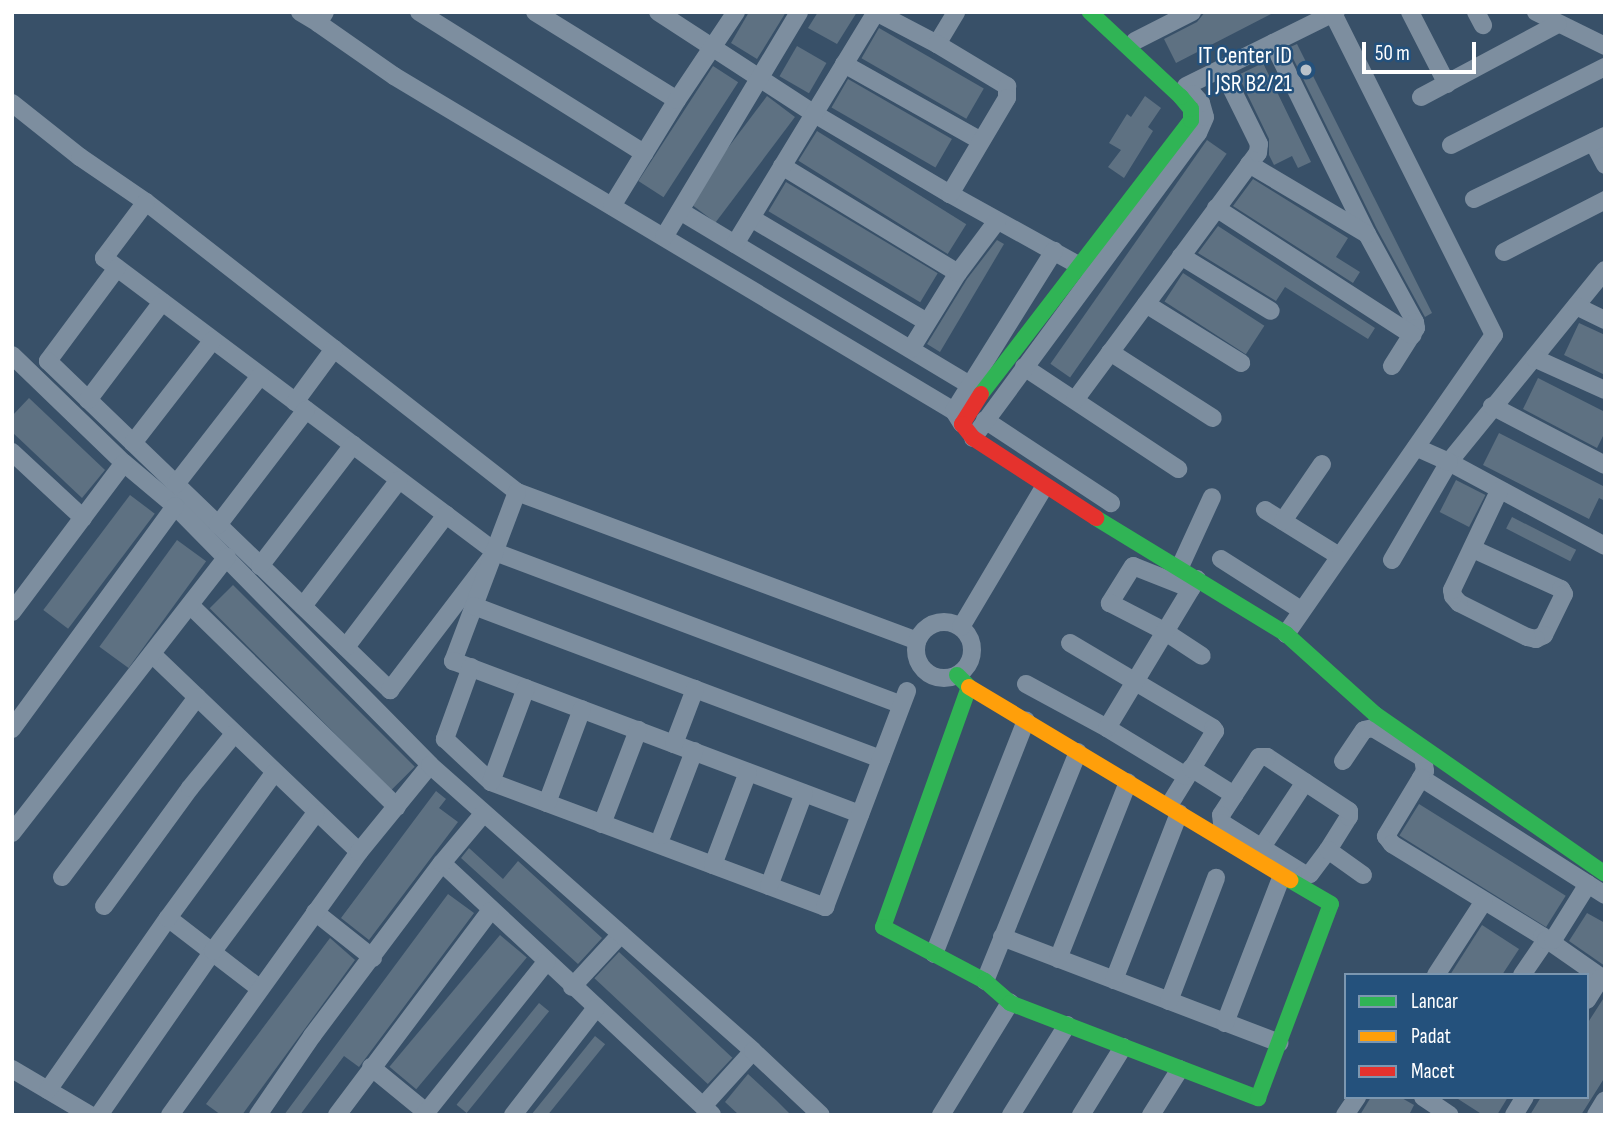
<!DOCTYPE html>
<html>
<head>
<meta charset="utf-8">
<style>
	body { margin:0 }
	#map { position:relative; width:1617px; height:1127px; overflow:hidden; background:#385068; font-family:"Sofia Sans Condensed",sans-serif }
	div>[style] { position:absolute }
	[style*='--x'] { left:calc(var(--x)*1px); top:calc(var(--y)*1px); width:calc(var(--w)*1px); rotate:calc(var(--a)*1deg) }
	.building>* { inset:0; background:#5e7182; transform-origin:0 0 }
	.street>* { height:18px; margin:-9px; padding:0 9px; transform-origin:9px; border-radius:9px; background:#7d8e9f }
	.street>.ring { margin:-9px; padding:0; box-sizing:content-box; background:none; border:18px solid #7d8e9f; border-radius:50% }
	.fast>* { height:16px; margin:-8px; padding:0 8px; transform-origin:8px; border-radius:8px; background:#30b455 }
	.slow>* { height:16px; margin:-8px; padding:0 8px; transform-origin:8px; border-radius:8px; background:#ff9f0a }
	.jam>* { height:16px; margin:-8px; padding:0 8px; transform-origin:8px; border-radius:8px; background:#e5322d }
	.dots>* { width:19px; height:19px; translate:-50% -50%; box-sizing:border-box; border:4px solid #24517c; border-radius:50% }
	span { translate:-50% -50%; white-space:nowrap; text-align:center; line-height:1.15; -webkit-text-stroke:5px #24517c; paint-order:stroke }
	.poi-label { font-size:24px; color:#fff }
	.right { translate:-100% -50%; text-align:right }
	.frame { position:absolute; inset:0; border:14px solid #fff; pointer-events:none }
	.legend { position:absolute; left:1344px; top:973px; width:245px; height:126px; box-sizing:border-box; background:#24517c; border:2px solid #7c97b0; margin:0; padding:9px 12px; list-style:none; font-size:21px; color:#fff }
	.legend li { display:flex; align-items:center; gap:14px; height:35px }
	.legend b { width:35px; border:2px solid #7c97b0 }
	.scale { position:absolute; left:1362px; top:42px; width:114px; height:32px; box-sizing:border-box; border:4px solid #fff; border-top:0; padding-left:9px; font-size:21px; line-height:24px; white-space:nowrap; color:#fff; -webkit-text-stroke:5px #24517c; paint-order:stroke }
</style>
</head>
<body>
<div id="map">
	<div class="building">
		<i style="clip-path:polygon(749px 12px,786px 12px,757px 59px,731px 43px)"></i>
		<i style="clip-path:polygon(818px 12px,857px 12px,837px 44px,808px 28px)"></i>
		<i style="clip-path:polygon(1205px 12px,1275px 12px,1176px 63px,1164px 39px,1197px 22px)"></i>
		<i style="left:879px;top:28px;width:121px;height:35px;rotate:30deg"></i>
		<i style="clip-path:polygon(1297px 44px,1432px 313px,1425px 317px,1377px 229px,1288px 48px)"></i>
		<i style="left:797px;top:46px;width:34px;height:35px;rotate:30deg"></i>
		<i style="clip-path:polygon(1263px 63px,1311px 162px,1298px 168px,1292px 156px,1274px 165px,1269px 155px,1269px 139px,1238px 75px)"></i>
		<i style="left:713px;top:66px;width:30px;height:137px;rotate:33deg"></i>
		<i style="left:848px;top:79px;width:120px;height:33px;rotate:30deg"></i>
		<i style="left:767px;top:96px;width:35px;height:132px;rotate:37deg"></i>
		<i style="clip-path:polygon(1145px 96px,1161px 108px,1148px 127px,1153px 131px,1124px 178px,1108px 167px,1121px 150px,1109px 143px,1127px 114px,1131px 117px)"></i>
		<i style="left:817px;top:131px;width:176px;height:35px;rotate:32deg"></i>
		<i style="left:1207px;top:140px;width:24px;height:273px;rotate:35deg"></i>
		<i style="clip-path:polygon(1253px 179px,1348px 238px,1336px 257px,1360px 272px,1353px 283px,1233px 206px)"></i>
		<i style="left:786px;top:182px;width:177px;height:34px;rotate:31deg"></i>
		<i style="clip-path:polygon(1218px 226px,1375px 328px,1368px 339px,1285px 287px,1276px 301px,1198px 253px)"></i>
		<i style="clip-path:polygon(997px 240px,1004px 244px,940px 352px,927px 344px,967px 279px)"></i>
		<i style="left:1183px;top:273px;width:97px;height:34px;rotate:33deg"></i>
		<i style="clip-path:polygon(1579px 323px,1605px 335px,1605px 375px,1564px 355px)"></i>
		<i style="clip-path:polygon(1538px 378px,1605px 412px,1605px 432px,1597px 448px,1523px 409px)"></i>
		<i style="clip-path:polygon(29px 398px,105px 470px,82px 498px,12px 432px,12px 416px)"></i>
		<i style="clip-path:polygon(1499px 433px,1605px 487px,1605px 501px,1599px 498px,1589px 519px,1483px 465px)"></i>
		<i style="left:1456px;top:480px;width:33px;height:36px;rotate:27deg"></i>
		<i style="left:130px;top:495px;width:31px;height:144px;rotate:37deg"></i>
		<i style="left:1512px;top:517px;width:72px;height:13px;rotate:27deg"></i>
		<i style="left:177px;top:540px;width:36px;height:132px;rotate:36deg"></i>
		<i style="left:233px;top:585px;width:257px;height:33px;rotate:45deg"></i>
		<i style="clip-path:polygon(436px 791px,446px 799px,439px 808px,458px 822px,369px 940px,341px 918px)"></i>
		<i style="left:1419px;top:804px;width:173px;height:37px;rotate:32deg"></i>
		<i style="clip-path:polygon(469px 848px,503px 879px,518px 861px,602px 938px,578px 964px,461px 858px)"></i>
		<i style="clip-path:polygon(448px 894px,474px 913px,359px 1067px,344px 1056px,300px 1115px,284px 1115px)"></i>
		<i style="clip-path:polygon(1587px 913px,1605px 923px,1605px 966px,1569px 941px)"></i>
		<i style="clip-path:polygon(1482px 925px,1519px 949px,1502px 975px,1450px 975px)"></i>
		<i style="left:500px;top:935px;width:35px;height:172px;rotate:40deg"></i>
		<i style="clip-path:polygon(330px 938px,355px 960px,242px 1115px,221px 1115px,206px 1104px)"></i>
		<i style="left:619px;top:952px;width:155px;height:36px;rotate:43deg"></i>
		<i style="clip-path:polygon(1605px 996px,1605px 1077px,1581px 1115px,1530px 1115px,1541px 1097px,1587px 1097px,1587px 1024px)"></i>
		<i style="left:539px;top:1003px;width:13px;height:131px;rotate:39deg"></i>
		<i style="left:595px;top:1036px;width:13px;height:99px;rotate:39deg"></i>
		<i style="clip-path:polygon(748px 1074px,776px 1100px,791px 1115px,739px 1115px,725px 1102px)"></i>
		<i style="clip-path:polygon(1371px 1097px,1400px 1097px,1414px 1105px,1409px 1115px,1360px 1115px)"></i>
		<i style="clip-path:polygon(1455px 1097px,1508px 1097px,1497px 1115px,1483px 1115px)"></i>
	</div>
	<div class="street">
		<i style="--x:300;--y:12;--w:21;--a:31"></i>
		<i style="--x:325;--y:12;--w:13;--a:122"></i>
		<i style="--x:318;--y:23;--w:93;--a:34.9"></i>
		<i style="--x:394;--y:76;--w:653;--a:30.89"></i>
		<i style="--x:954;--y:411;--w:15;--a:58"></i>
		<i style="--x:419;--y:12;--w:266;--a:32.1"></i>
		<i style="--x:535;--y:12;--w:167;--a:31.8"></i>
		<i style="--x:658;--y:12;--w:185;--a:33.1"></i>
		<i style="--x:813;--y:113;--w:159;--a:30.6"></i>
		<i style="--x:950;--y:194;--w:149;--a:29"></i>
		<i style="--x:1410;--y:12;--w:81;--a:62.8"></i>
		<i style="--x:1476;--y:12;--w:15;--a:62"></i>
		<i style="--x:1536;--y:12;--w:77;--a:26.2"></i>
		<i style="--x:1135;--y:41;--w:64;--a:-27"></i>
		<i style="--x:1273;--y:43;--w:213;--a:63.8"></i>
		<i style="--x:1367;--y:234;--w:100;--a:61.4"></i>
		<i style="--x:1415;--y:322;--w:6;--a:81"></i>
		<i style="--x:1416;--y:328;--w:45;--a:122.3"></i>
		<i style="--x:937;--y:44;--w:37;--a:-59"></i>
		<i style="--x:844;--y:64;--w:157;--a:29.3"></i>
		<i style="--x:1186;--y:86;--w:167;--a:-26.3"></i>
		<i style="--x:1421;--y:97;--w:155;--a:-28.1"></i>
		<i style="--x:12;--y:103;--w:87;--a:38.5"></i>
		<i style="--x:80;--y:157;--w:80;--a:34.3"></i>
		<i style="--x:146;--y:202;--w:471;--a:38"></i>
		<i style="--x:517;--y:492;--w:427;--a:20.4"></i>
		<i style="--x:1593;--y:142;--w:26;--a:62"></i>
		<i style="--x:1451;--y:145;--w:173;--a:-26.9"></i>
		<i style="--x:1249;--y:164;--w:137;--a:30.7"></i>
		<i style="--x:782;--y:166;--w:206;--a:31.3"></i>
		<i style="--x:1474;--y:199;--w:145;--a:-25.7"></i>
		<i style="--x:146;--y:202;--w:70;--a:126.9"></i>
		<i style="--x:104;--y:258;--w:489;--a:36.9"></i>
		<i style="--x:495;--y:552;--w:434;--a:20.6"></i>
		<i style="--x:612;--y:206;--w:124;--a:-58.5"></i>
		<i style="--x:677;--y:100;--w:106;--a:-56.2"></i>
		<i style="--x:1216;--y:208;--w:234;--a:32.9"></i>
		<i style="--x:680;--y:211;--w:338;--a:31"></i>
		<i style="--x:751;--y:218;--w:204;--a:30.6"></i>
		<i style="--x:664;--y:237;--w:262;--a:-59"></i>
		<i style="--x:735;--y:244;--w:271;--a:-58.7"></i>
		<i style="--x:876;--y:12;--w:69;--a:27.7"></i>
		<i style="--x:937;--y:44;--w:82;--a:31"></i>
		<i style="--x:1007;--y:86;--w:12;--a:90"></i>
		<i style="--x:1007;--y:98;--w:112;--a:120.7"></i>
		<i style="--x:1504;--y:252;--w:114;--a:-27.2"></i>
		<i style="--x:1181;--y:256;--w:105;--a:31.4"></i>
		<i style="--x:117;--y:268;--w:116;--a:126.6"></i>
		<i style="--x:48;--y:361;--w:475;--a:43.9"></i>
		<i style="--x:390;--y:690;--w:173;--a:-52.7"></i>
		<i style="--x:1605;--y:270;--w:247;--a:129.1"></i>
		<i style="--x:1449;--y:462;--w:177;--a:28.3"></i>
		<i style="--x:1146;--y:304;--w:112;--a:31.8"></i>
		<i style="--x:1576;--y:306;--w:32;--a:26"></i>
		<i style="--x:911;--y:349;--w:89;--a:-58.3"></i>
		<i style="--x:958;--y:273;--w:65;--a:-53.1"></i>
		<i style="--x:1110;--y:352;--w:122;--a:32.7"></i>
		<i style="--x:12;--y:355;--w:156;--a:44"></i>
		<i style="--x:124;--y:463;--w:67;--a:40.1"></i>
		<i style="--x:175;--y:506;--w:363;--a:45.4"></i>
		<i style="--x:1534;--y:358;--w:78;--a:24.3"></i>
		<i style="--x:1024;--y:367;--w:185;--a:33.5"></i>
		<i style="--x:88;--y:400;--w:123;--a:-52.9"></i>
		<i style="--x:1075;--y:400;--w:307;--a:-53.5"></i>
		<i style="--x:1258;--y:153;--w:9;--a:-84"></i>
		<i style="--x:1259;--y:144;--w:84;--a:-116.3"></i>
		<i style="--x:295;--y:402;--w:66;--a:-53.7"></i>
		<i style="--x:1492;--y:406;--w:127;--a:27.6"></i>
		<i style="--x:954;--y:411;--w:189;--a:-58"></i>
		<i style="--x:985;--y:420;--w:151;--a:33.4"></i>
		<i style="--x:973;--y:438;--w:379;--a:-53.6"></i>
		<i style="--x:1198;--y:133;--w:17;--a:-66"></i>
		<i style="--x:1205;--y:117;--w:15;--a:-106"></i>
		<i style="--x:1201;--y:103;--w:12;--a:-132"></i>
		<i style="--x:133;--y:443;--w:130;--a:-52.2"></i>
		<i style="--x:12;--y:452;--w:97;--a:42.9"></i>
		<i style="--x:176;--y:484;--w:137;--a:-52.1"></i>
		<i style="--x:517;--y:492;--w:181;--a:110.7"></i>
		<i style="--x:453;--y:661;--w:435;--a:20.6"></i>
		<i style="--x:1265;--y:510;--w:87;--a:31.9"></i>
		<i style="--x:1283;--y:521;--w:69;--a:-55.6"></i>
		<i style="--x:218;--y:525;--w:145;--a:-52.6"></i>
		<i style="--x:1473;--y:549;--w:97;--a:24.4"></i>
		<i style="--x:1561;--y:589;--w:6;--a:59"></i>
		<i style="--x:1564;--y:594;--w:46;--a:116"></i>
		<i style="--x:1544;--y:635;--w:9;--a:153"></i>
		<i style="--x:1536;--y:639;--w:9;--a:-167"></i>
		<i style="--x:1527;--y:637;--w:76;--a:-153.4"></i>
		<i style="--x:1459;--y:603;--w:9;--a:-131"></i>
		<i style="--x:1453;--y:596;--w:6;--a:-99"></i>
		<i style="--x:1452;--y:590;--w:110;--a:-64.6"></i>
		<i style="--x:1221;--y:559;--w:95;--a:32.5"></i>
		<i style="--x:1392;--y:560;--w:113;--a:-59.8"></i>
		<i style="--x:1449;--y:462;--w:36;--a:-156"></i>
		<i style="--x:260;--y:566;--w:153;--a:-52.5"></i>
		<i style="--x:1179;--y:569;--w:79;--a:-65.4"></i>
		<i style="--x:1191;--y:589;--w:62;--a:-158.4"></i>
		<i style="--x:1133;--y:566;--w:44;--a:121.9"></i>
		<i style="--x:1110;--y:603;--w:61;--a:27.4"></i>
		<i style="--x:1164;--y:631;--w:45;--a:33.3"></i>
		<i style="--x:190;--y:605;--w:289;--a:44.3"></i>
		<i style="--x:303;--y:606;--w:158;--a:-52.7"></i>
		<i style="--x:474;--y:606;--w:435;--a:20.6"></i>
		<i style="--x:12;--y:612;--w:186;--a:-53.1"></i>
		<i class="ring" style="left:916px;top:622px;width:38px;height:38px"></i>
		<i style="--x:961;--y:627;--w:163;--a:-59.3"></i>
		<i style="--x:1286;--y:634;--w:364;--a:-55.2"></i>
		<i style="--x:1494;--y:335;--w:360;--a:-116.6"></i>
		<i style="--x:1070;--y:643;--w:166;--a:30.7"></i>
		<i style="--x:1213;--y:728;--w:4;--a:56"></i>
		<i style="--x:1215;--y:731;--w:80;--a:121.7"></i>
		<i style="--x:346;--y:647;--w:166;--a:-52.9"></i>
		<i style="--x:152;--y:654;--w:286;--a:43.7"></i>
		<i style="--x:471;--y:667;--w:77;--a:109.9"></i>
		<i style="--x:445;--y:739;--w:63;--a:43.1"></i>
		<i style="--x:491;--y:782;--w:357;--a:20.5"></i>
		<i style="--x:825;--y:907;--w:231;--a:-69.2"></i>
		<i style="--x:1026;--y:684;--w:92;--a:28.5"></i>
		<i style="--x:1107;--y:728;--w:92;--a:31.3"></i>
		<i style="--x:1107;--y:728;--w:174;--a:-58.9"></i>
		<i style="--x:12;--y:729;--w:276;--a:-53.8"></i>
		<i style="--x:674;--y:744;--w:59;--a:-69.1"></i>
		<i style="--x:1343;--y:761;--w:37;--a:-56"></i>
		<i style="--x:1364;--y:730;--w:9;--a:-13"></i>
		<i style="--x:1373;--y:728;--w:58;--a:31"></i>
		<i style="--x:1423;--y:758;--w:13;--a:81"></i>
		<i style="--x:1425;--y:771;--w:8;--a:120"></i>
		<i style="--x:1191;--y:768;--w:51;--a:32.1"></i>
		<i style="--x:491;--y:782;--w:100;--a:-69.6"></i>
		<i style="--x:547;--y:803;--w:100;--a:-69.6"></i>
		<i style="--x:602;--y:824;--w:101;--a:-69"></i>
		<i style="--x:12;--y:833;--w:350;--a:-52.1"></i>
		<i style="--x:662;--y:835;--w:90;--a:-69.1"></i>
		<i style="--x:1262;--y:847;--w:78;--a:-56.5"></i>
		<i style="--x:1328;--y:850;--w:39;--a:-58"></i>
		<i style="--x:1349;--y:817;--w:6;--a:-90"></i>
		<i style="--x:1349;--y:811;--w:98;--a:-146.6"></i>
		<i style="--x:1267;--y:757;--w:8;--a:180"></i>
		<i style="--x:1259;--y:757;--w:69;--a:123.2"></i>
		<i style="--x:1221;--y:815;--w:8;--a:83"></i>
		<i style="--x:1222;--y:823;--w:97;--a:31.9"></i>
		<i style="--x:1304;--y:874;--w:6;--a:0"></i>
		<i style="--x:1310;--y:874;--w:30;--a:-53"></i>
		<i style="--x:1328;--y:850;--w:43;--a:35.5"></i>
		<i style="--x:442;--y:863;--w:369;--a:43"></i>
		<i style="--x:713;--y:865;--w:99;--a:-69.4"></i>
		<i style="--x:62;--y:877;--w:225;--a:-53.1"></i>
		<i style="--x:769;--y:886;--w:99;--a:-69.4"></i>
		<i style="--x:1605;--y:895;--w:218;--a:-147.5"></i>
		<i style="--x:1421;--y:778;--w:68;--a:121.1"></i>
		<i style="--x:1386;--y:836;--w:10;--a:53"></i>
		<i style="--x:1392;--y:844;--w:176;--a:31.5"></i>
		<i style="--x:1542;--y:936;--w:77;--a:34.9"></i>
		<i style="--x:104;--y:906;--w:146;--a:-53.9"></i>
		<i style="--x:190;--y:788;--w:70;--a:-50.8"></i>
		<i style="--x:315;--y:912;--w:74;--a:38.4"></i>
		<i style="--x:168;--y:918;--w:115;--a:37.6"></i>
		<i style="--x:1002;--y:937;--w:297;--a:20.9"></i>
		<i style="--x:934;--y:954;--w:251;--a:-68.5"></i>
		<i style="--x:1058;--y:959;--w:190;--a:-68.4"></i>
		<i style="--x:1436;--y:975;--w:88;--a:-57"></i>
		<i style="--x:1522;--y:975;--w:42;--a:-55.6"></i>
		<i style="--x:1546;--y:940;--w:7;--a:0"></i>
		<i style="--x:1553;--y:940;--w:66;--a:-58"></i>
		<i style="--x:1114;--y:980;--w:179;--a:-68.7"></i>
		<i style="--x:985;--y:981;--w:247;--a:-67.9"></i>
		<i style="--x:572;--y:987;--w:72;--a:-47.2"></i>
		<i style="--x:1587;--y:1000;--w:26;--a:-58"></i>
		<i style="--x:1169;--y:1001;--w:132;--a:-69.1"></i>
		<i style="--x:1225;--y:1023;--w:159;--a:-68.9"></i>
		<i style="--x:371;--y:1067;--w:71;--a:39.3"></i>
		<i style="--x:12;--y:1069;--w:91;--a:30.5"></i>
		<i style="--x:48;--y:1090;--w:210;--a:-55.1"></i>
		<i style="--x:168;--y:918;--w:180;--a:-53.8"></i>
		<i style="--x:1423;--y:1097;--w:32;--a:34"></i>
		<i style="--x:703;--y:1106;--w:74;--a:-47.7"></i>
		<i style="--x:99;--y:1115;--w:200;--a:-55.2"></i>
		<i style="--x:213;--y:951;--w:171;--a:-53.3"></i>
		<i style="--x:170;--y:1115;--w:324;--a:-54.3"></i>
		<i style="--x:359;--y:852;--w:112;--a:-50.8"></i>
		<i style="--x:430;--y:765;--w:431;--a:41.5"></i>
		<i style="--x:753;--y:1051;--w:93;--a:43.3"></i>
		<i style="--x:258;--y:1115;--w:96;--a:-55.6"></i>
		<i style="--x:312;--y:1036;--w:216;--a:-53.1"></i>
		<i style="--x:442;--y:863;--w:64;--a:-50.1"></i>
		<i style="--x:337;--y:1115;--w:255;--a:-53.1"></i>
		<i style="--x:424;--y:1115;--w:196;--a:-51.4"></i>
		<i style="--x:513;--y:1115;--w:135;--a:-52.2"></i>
		<i style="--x:941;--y:1115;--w:132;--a:-58.4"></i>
		<i style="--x:1011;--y:1115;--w:106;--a:-58.1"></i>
		<i style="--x:1081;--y:1115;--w:80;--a:-58.3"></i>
		<i style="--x:1151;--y:1115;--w:54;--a:-57.8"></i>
		<i style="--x:1345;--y:1115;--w:22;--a:-56"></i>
		<i style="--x:1514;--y:1115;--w:21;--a:-59"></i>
		<i style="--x:1596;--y:1115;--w:17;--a:-59"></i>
	</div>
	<div class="fast">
		<i style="--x:981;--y:394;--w:345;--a:-52.5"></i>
		<i style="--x:1191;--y:120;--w:11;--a:-90"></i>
		<i style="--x:1191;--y:109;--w:16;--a:-130"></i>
		<i style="--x:1181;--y:97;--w:125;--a:-137"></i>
		<i style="--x:1096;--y:518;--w:223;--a:31.4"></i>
		<i style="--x:1286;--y:634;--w:120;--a:42"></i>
		<i style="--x:1375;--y:714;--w:280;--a:34.8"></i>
		<i style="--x:957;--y:675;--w:17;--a:45"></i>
		<i style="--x:969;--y:687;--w:255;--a:109.7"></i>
		<i style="--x:883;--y:927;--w:115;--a:27.9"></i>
		<i style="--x:985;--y:981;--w:33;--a:41"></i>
		<i style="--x:1010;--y:1003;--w:266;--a:21"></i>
		<i style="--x:1258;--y:1098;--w:207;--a:-69.4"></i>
		<i style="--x:1331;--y:904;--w:48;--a:-149.7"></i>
	</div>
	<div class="slow">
		<i style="--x:969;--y:687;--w:375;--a:31"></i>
	</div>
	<div class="jam">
		<i style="--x:981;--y:394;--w:36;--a:122"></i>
		<i style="--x:962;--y:424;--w:18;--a:52"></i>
		<i style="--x:973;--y:438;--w:147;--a:33"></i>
	</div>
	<div class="dots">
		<i style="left:1306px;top:70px;background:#b9c2ca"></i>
	</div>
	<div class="poi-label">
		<span class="right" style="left:1292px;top:70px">IT Center ID<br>| JSR B2/21</span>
	</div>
	<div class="frame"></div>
	<ul class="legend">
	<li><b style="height:9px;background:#30b455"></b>Lancar</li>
	<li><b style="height:9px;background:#ff9f0a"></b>Padat</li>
	<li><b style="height:9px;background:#e5322d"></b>Macet</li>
	</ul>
	<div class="scale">50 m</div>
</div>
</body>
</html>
